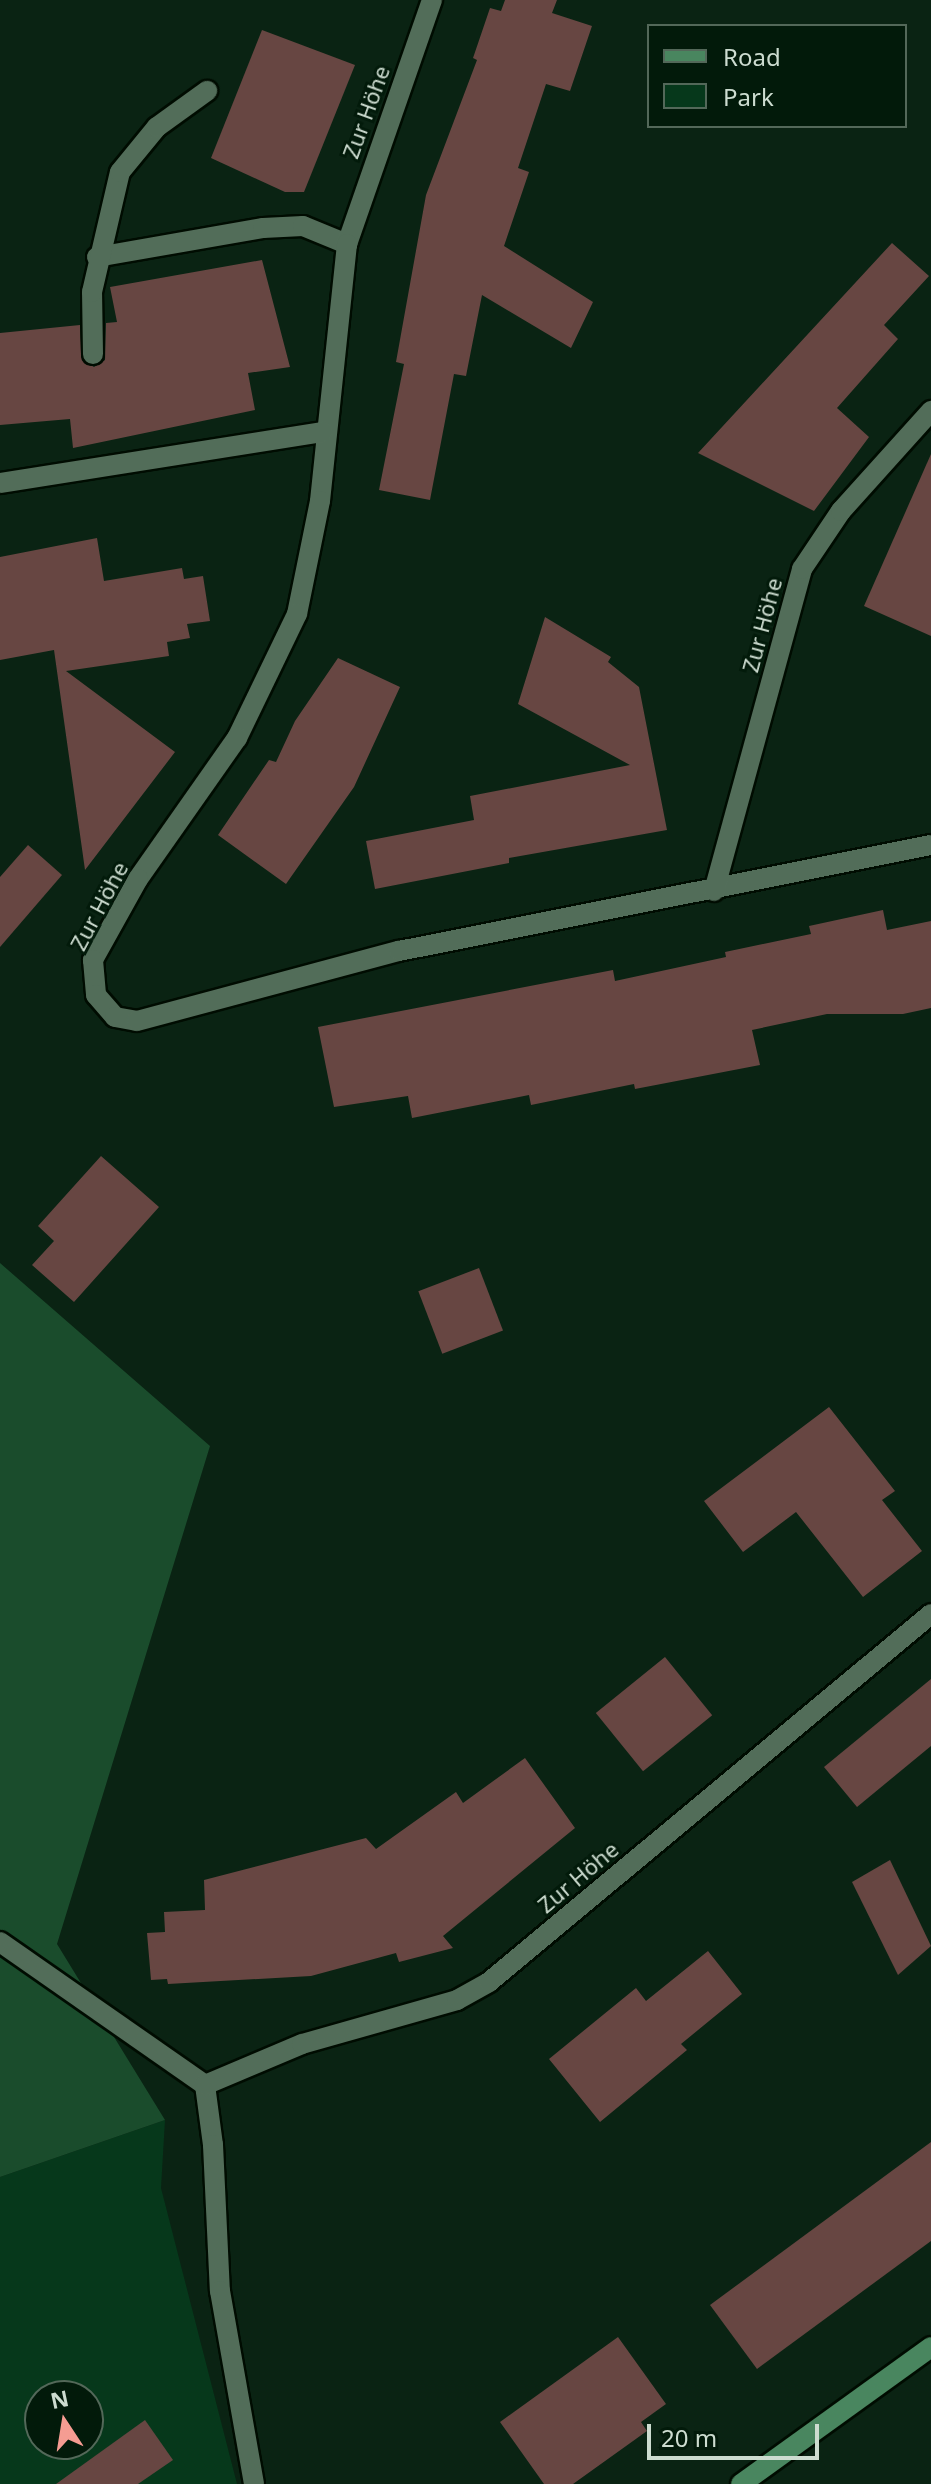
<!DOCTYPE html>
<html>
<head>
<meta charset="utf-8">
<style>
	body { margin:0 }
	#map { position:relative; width:931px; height:2484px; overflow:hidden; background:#0a2313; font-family:"Noto Sans",sans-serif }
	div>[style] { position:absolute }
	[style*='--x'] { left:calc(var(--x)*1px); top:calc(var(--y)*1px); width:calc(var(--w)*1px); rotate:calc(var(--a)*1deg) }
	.green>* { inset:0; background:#06381b }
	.forest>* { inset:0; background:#1a4c2c }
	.building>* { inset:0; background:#674642; transform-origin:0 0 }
	.roads { filter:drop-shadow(2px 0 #000c01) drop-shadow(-2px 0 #000c01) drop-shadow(0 2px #000c01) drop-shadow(0 -2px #000c01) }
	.service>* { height:20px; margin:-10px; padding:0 10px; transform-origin:10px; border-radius:10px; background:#526d59 }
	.minor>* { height:20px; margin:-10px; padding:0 10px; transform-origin:10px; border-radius:10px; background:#526d59 }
	.secondary>* { height:20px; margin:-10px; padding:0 10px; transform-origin:10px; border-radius:10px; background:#49865f }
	span { translate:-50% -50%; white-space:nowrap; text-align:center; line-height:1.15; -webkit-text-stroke:6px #021a0a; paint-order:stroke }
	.street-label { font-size:22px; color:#cddcd0 }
	.legend { position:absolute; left:647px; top:24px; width:260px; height:104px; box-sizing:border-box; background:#021a0a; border:2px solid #536859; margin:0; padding:10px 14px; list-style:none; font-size:24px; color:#cddcd0 }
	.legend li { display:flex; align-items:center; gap:16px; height:40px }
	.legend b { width:40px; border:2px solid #536859 }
	.north { position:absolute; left:24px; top:2380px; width:80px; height:80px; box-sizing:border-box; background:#021a0a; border:2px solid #536859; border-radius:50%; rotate:348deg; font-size:22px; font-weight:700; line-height:32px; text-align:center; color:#cddcd0 }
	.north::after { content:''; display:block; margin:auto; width:28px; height:36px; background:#f59c92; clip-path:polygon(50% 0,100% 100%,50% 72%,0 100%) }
	.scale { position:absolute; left:647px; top:2424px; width:172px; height:36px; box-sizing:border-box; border:4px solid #cddcd0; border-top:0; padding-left:10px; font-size:24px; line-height:28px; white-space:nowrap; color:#cddcd0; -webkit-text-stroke:6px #021a0a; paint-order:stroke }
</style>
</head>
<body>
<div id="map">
	<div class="green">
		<i style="clip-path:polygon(evenodd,165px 2120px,161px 2188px,237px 2484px,0 2484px,0 2177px,165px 2120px,40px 2396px,88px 2396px,88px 2444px,40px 2444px,40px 2396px)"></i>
	</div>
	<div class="forest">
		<i style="clip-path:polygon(0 1263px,210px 1446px,57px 1944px,165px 2120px,0 2177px)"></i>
	</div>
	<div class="building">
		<i style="clip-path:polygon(505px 0,557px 0,552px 13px,592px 26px,570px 91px,546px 84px,518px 168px,529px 172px,504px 246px,593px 302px,571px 348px,482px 295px,466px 376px,454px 374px,430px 500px,379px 490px,404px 364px,396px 362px,426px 195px,477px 60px,473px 58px,490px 8px,501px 11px)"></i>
		<i style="clip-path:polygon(262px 30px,355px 65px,304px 192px,285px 192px,211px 158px)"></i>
		<i style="clip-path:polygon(892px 243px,929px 276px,884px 325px,898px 339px,837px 408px,869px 437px,814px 511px,698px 453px)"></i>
		<i style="clip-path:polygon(262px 260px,290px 367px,248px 373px,255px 410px,73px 448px,70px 419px,0 425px,0 333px,80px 325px,82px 360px,94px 367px,105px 360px,106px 323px,117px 322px,110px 287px)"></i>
		<i style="clip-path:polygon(931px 454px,931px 636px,864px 606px)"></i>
		<i style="clip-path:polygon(97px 538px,104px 581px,182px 568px,184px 579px,203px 576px,210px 621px,187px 624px,190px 638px,167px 642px,169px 656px,66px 671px,175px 752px,85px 870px,54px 650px,0 660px,0 557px)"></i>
		<i style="clip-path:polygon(545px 617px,611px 657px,608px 662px,639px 687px,667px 830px,509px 858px,509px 863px,375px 889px,366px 841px,474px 820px,470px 796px,630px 765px,518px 704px)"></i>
		<i style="clip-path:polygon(338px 658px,400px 687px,354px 787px,286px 884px,218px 835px,269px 760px,276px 762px,295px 721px)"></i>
		<i style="clip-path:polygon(28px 845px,62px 875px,0 947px,0 877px)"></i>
		<i style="clip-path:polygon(883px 910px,887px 930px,931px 921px,931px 1008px,903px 1014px,827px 1014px,752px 1030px,760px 1065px,635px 1089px,634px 1084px,531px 1105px,529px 1095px,412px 1118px,408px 1096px,334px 1107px,318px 1027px,613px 970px,615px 981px,726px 957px,725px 952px,811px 934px,809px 926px)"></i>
		<i style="clip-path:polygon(101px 1156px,159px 1207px,74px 1302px,32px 1265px,54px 1241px,38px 1226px)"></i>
		<i style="left:479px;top:1268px;width:67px;height:65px;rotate:69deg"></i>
		<i style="clip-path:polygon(829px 1407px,895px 1491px,882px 1500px,922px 1551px,863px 1597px,796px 1512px,743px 1552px,704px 1501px)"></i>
		<i style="left:665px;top:1657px;width:75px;height:89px;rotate:51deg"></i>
		<i style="clip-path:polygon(931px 1679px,931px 1746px,857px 1807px,824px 1767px)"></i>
		<i style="clip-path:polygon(525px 1758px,575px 1828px,443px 1936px,453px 1948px,399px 1962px,396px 1953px,311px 1976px,168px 1984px,167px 1979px,151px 1980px,147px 1933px,165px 1932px,164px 1912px,205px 1910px,204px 1880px,366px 1838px,376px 1849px,456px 1792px,463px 1803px)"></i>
		<i style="clip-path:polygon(890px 1860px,931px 1946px,898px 1975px,852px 1882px)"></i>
		<i style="clip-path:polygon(708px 1951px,742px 1994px,681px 2044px,687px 2050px,600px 2122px,549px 2059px,636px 1988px,646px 2001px)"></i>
		<i style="clip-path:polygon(931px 2142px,931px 2241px,757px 2369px,710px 2305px)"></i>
		<i style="clip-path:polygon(618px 2337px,666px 2404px,641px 2422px,647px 2431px,573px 2484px,544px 2484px,500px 2422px)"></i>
		<i style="clip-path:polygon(145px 2420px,173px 2460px,138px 2484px,56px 2484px)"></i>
	</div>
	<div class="roads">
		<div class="service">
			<i style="--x:97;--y:257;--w:169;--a:-9.9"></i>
			<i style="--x:263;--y:228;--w:40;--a:-2.9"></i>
			<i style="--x:303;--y:226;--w:48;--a:22.2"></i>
			<i style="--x:93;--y:354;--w:62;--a:-90.9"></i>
			<i style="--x:92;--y:292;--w:123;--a:-76.9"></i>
			<i style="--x:120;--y:172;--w:58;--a:-50.6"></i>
			<i style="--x:157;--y:127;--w:62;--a:-35.8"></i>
		</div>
		<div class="minor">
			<i style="--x:432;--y:0;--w:258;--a:109.2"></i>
			<i style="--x:347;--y:244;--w:258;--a:96"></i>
			<i style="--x:320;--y:501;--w:115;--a:101.5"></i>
			<i style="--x:297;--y:614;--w:138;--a:115.8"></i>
			<i style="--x:237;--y:738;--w:172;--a:125.1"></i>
			<i style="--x:138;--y:879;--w:93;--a:119.1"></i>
			<i style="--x:93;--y:960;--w:35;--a:85"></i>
			<i style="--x:96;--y:995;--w:29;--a:49"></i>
			<i style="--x:115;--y:1017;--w:22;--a:10"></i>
			<i style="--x:137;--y:1021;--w:271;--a:-15"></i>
			<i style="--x:399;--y:951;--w:542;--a:-11.27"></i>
			<i style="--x:0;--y:483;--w:327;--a:-9"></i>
			<i style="--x:714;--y:891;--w:334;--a:-74.7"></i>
			<i style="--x:802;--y:569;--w:70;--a:-56.1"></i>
			<i style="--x:841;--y:511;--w:135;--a:-48"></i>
			<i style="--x:0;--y:1942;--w:250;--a:34.9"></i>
			<i style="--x:205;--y:2085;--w:61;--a:82.4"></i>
			<i style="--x:213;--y:2145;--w:146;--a:87.3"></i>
			<i style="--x:220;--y:2291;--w:196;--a:80"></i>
			<i style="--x:205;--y:2085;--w:105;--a:-22.9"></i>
			<i style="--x:302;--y:2044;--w:161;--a:-15.8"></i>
			<i style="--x:457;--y:2000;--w:37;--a:-29"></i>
			<i style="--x:489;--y:1982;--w:575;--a:-39.78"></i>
		</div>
		<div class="secondary">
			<i style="--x:741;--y:2484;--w:234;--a:-35.8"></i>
		</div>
	</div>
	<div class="street-label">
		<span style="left:366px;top:112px;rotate:-70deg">Zur Höhe</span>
		<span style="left:762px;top:625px;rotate:-75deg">Zur Höhe</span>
		<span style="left:99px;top:906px;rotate:-62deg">Zur Höhe</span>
		<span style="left:578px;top:1877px;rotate:-40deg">Zur Höhe</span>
	</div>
	<ul class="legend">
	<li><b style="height:10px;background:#49865f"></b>Road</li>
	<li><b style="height:22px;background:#06381b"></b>Park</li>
	</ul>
	<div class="north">N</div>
	<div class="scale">20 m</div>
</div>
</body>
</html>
